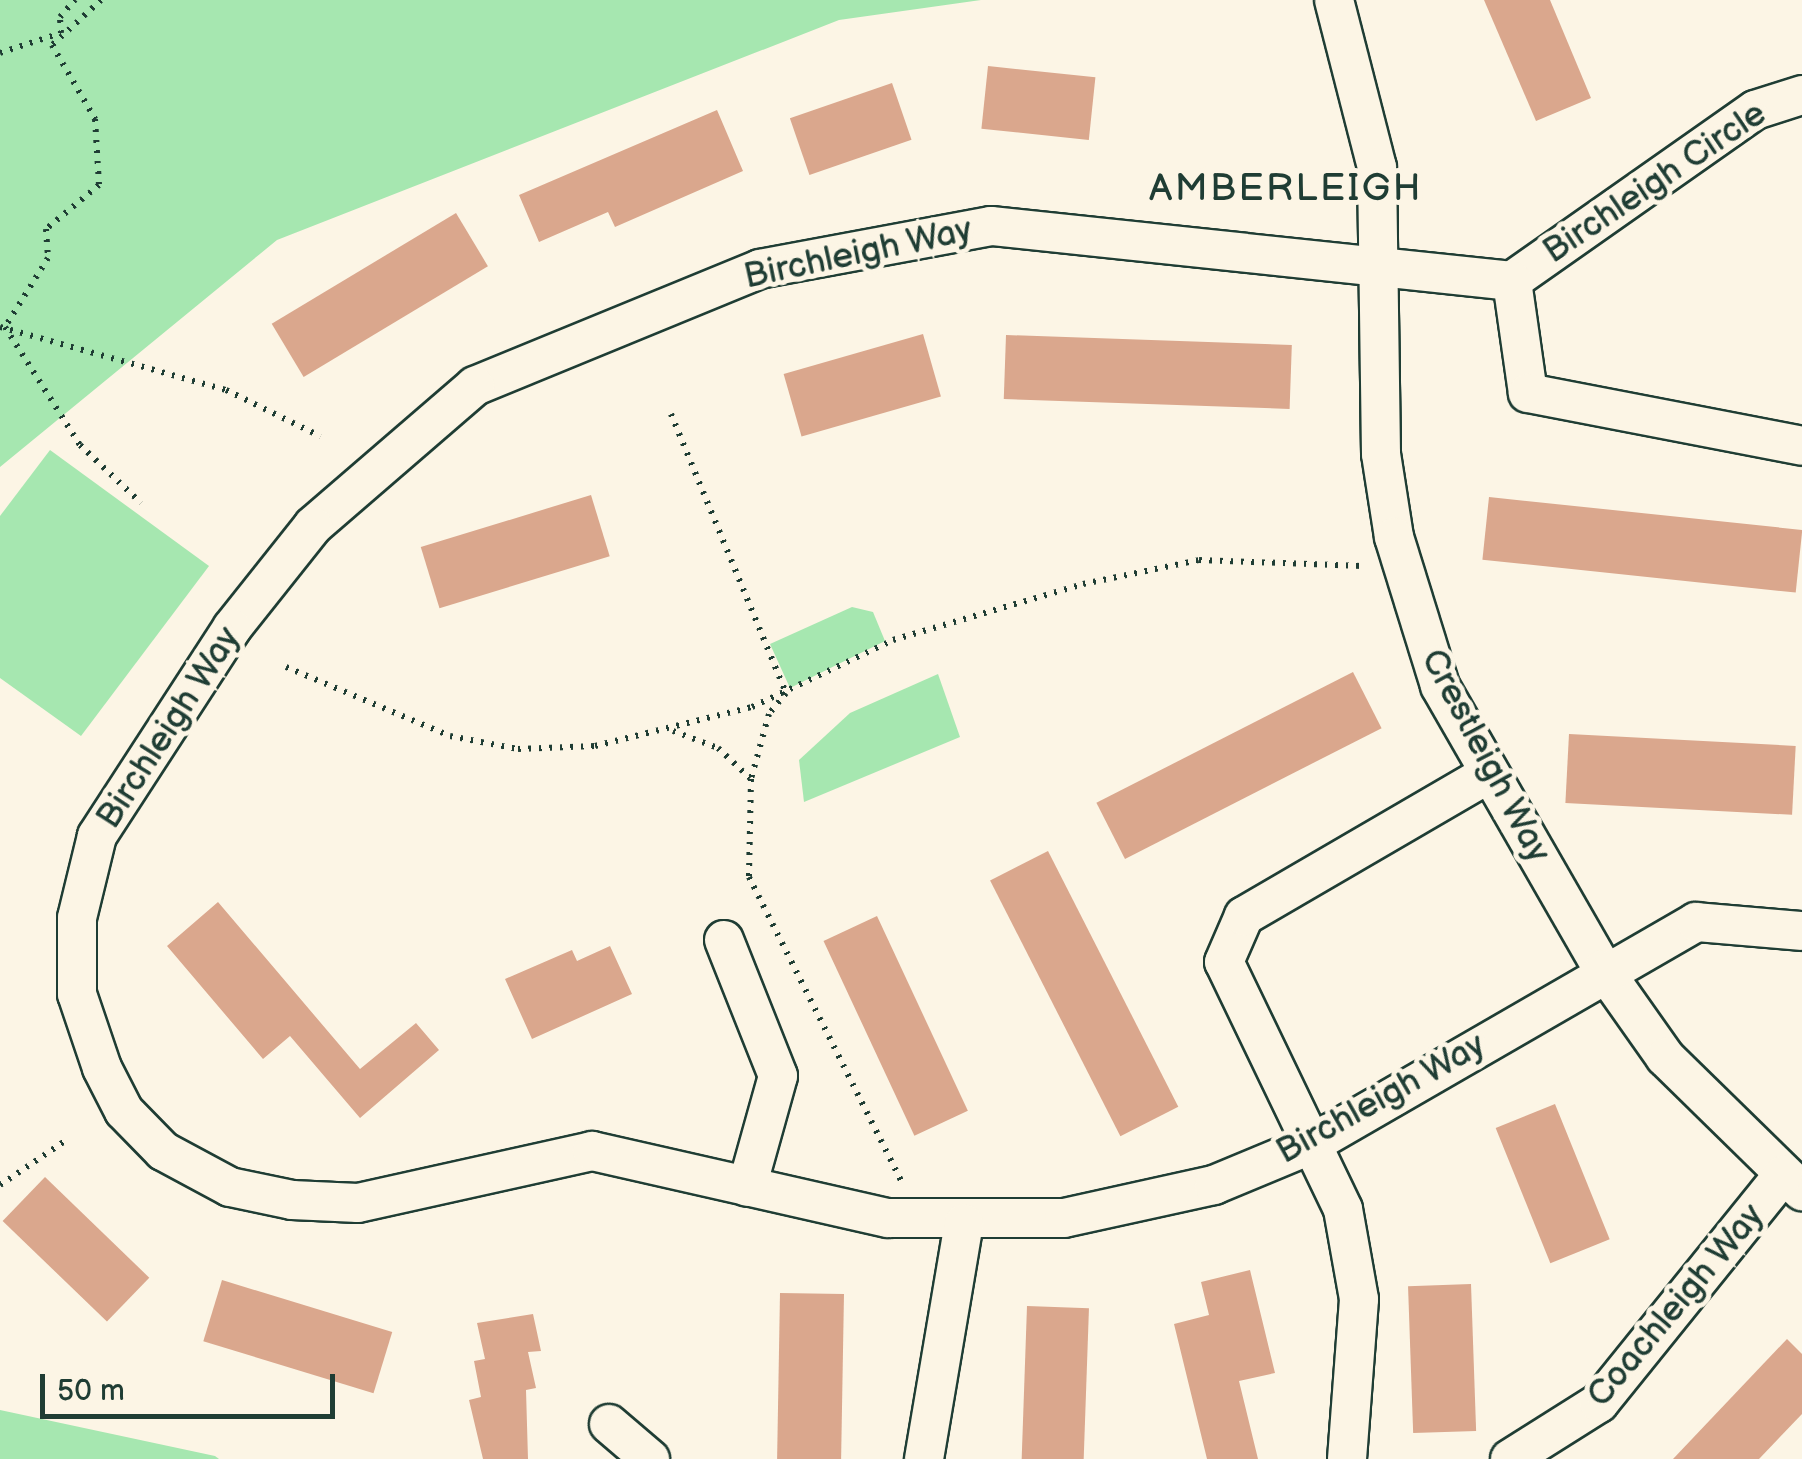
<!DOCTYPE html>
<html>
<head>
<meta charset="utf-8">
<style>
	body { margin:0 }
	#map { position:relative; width:1802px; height:1459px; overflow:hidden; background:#fcf5e5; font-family:"Balsamiq Sans",sans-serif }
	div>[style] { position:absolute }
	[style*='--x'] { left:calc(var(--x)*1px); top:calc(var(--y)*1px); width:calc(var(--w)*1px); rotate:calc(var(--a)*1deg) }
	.green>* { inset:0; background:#a6e7b0 }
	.building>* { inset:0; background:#daa78d; transform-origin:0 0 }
	.path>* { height:6px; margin-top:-3px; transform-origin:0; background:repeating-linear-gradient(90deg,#1f3d34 0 2.5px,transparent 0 10.5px) }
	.roads { filter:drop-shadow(2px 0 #1f3d34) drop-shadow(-2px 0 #1f3d34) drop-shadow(0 2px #1f3d34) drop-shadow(0 -2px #1f3d34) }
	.minor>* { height:38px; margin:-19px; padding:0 19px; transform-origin:19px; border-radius:19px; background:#fcf5e5 }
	span { translate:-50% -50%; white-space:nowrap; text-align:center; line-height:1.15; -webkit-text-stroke:10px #fcf5e5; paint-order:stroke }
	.street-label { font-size:35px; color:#1f3d34 }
	.neighbourhood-label { font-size:38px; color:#1f3d34; letter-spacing:2.5px }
	.scale { position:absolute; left:40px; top:1374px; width:295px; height:45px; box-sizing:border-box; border:5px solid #1f3d34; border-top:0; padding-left:12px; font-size:30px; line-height:35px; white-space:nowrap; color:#1f3d34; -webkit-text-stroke:8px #fcf5e5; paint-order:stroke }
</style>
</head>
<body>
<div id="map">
	<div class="green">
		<i style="clip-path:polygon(0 0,981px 0,839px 20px,277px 240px,0 467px)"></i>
		<i style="clip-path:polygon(50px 450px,209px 566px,81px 736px,0 678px,0 516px)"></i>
		<i style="clip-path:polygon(852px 607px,873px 612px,885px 641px,790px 688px,770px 644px)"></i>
		<i style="clip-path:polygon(938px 674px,960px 737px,804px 802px,799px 760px,850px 713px)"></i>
		<i style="clip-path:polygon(0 1410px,215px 1456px,219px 1459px,0 1459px)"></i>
	</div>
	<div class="building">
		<i style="clip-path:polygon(1484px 0,1550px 0,1591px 98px,1536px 121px)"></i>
		<i style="left:988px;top:66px;width:108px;height:63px;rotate:6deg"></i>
		<i style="left:892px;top:83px;width:60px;height:108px;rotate:71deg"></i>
		<i style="clip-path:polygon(717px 110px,743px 171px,615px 227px,608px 212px,539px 242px,519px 195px)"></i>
		<i style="left:456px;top:213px;width:62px;height:215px;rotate:59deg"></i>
		<i style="left:923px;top:334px;width:65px;height:145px;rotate:74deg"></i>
		<i style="left:1006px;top:335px;width:286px;height:64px;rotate:2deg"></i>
		<i style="left:591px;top:495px;width:64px;height:178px;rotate:73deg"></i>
		<i style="left:1489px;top:497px;width:315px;height:63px;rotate:6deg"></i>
		<i style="left:1353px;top:672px;width:63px;height:288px;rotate:63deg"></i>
		<i style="left:1569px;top:734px;width:227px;height:69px;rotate:3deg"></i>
		<i style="left:1048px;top:851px;width:287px;height:65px;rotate:63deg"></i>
		<i style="clip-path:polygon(218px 902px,360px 1069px,416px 1023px,439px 1050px,360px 1118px,290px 1036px,263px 1059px,167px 946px)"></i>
		<i style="left:877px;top:916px;width:215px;height:59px;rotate:65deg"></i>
		<i style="clip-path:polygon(610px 946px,632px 994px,532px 1039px,505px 979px,572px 950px,577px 961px)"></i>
		<i style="left:1555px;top:1104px;width:146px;height:64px;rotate:68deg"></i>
		<i style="left:45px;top:1177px;width:145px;height:61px;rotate:44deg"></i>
		<i style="clip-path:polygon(1250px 1270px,1275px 1373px,1239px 1381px,1258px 1459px,1207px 1459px,1174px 1324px,1209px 1315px,1201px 1282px)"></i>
		<i style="left:222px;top:1280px;width:178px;height:64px;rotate:17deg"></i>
		<i style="left:1471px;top:1284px;width:147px;height:63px;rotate:88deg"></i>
		<i style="left:780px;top:1293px;width:64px;height:166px;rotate:1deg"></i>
		<i style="left:1027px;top:1306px;width:62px;height:153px;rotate:2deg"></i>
		<i style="clip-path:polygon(533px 1314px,541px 1351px,528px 1352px,536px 1388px,526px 1390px,528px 1459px,483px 1459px,469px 1400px,481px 1397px,474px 1361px,485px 1359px,477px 1323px)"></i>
		<i style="clip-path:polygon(1787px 1339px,1802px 1354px,1802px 1414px,1759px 1459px,1673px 1459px)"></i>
	</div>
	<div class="path">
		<i style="--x:101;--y:0;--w:67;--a:137.4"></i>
		<i style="--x:52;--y:45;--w:86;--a:59.8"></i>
		<i style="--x:95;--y:119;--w:66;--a:86.5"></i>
		<i style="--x:99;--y:185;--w:69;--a:140.3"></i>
		<i style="--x:46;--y:229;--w:29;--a:86"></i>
		<i style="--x:48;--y:258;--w:81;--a:121.9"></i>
		<i style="--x:5;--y:327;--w:140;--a:57.6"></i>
		<i style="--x:80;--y:445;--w:84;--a:43.6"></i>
		<i style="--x:0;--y:53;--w:64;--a:-18.2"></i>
		<i style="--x:61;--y:33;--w:16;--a:-94"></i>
		<i style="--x:60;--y:17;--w:23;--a:-49"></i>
		<i style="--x:0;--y:327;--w:235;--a:15.6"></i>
		<i style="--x:226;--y:390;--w:105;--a:26.1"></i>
		<i style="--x:671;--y:414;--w:302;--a:67.6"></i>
		<i style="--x:786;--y:693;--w:27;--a:129"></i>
		<i style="--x:769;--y:714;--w:67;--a:105.5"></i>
		<i style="--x:751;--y:779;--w:98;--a:91.2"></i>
		<i style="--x:749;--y:877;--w:341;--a:63.4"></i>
		<i style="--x:286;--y:667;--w:178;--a:22.8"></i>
		<i style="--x:450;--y:736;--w:69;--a:10.8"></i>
		<i style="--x:518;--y:749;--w:77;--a:-2.2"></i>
		<i style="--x:595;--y:746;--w:162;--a:-14"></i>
		<i style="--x:752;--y:707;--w:156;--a:-25.4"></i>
		<i style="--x:893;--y:640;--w:198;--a:-16.4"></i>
		<i style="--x:1083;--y:584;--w:118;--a:-11.7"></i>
		<i style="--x:1199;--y:560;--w:163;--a:2.1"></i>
		<i style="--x:673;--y:731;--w:48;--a:20.7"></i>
		<i style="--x:718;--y:748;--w:44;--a:43.2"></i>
		<i style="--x:0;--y:1185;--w:82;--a:-34.1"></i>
	</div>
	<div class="roads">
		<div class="minor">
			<i style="--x:1334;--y:0;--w:172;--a:75.6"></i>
			<i style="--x:1377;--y:167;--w:287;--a:89.2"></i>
			<i style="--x:1381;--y:454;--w:84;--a:81.1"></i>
			<i style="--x:1394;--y:537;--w:156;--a:72.8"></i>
			<i style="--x:1440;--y:686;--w:327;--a:60.1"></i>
			<i style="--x:1603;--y:969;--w:108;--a:54.8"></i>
			<i style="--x:1665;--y:1057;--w:192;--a:44.4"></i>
			<i style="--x:1802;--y:95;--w:49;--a:162.3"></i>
			<i style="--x:1755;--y:110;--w:297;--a:144.9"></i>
			<i style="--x:1512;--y:281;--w:113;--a:81.9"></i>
			<i style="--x:1528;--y:393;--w:279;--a:10.9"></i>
			<i style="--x:1512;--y:281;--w:524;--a:-173.97"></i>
			<i style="--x:991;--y:226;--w:235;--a:169.5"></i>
			<i style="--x:760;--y:269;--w:308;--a:157.7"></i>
			<i style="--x:475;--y:386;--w:214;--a:139.2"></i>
			<i style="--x:313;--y:526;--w:130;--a:128.5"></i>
			<i style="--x:232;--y:628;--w:248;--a:123"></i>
			<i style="--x:97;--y:836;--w:84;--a:103.7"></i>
			<i style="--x:77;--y:918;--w:76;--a:90"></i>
			<i style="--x:77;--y:994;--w:78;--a:71.3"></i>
			<i style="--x:102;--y:1068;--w:48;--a:62.9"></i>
			<i style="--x:124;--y:1111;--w:56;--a:45.7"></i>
			<i style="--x:163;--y:1151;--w:76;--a:28.2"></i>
			<i style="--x:230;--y:1187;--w:63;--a:11.8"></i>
			<i style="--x:292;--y:1200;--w:66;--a:2.6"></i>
			<i style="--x:358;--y:1203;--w:240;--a:-12.5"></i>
			<i style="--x:592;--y:1151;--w:303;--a:12.8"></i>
			<i style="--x:888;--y:1218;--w:176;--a:0"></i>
			<i style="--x:1064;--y:1218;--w:154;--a:-12.4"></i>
			<i style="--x:1214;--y:1185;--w:104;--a:-22.6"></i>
			<i style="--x:1310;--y:1145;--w:446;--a:-30"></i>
			<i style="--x:1696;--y:922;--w:106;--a:4.9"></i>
			<i style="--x:724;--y:940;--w:146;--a:68.3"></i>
			<i style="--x:778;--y:1076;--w:115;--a:105.6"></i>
			<i style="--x:609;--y:1424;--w:54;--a:40.5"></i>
			<i style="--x:924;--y:1459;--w:239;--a:-80.4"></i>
			<i style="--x:1347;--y:1459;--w:160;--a:-85.7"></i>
			<i style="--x:1359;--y:1299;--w:91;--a:-100.1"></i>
			<i style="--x:1343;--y:1209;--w:274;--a:-115.7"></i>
			<i style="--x:1224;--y:962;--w:50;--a:-66.5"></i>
			<i style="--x:1244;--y:916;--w:282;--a:-30.2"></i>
			<i style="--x:1510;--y:1459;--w:105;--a:-32.2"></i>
			<i style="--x:1599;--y:1403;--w:293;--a:-51.1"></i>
		</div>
	</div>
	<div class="street-label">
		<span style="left:1655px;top:183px;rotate:-34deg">Birchleigh Circle</span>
		<span style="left:858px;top:254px;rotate:-12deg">Birchleigh Way</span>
		<span style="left:169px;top:728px;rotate:-57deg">Birchleigh Way</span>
		<span style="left:1485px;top:756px;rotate:62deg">Crestleigh Way</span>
		<span style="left:1381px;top:1099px;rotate:-29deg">Birchleigh Way</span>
		<span style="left:1676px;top:1306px;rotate:-50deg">Coachleigh Way</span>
	</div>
	<div class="neighbourhood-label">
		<span style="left:1286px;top:189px">AMBERLEIGH</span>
	</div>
	<div class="scale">50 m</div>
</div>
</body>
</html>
